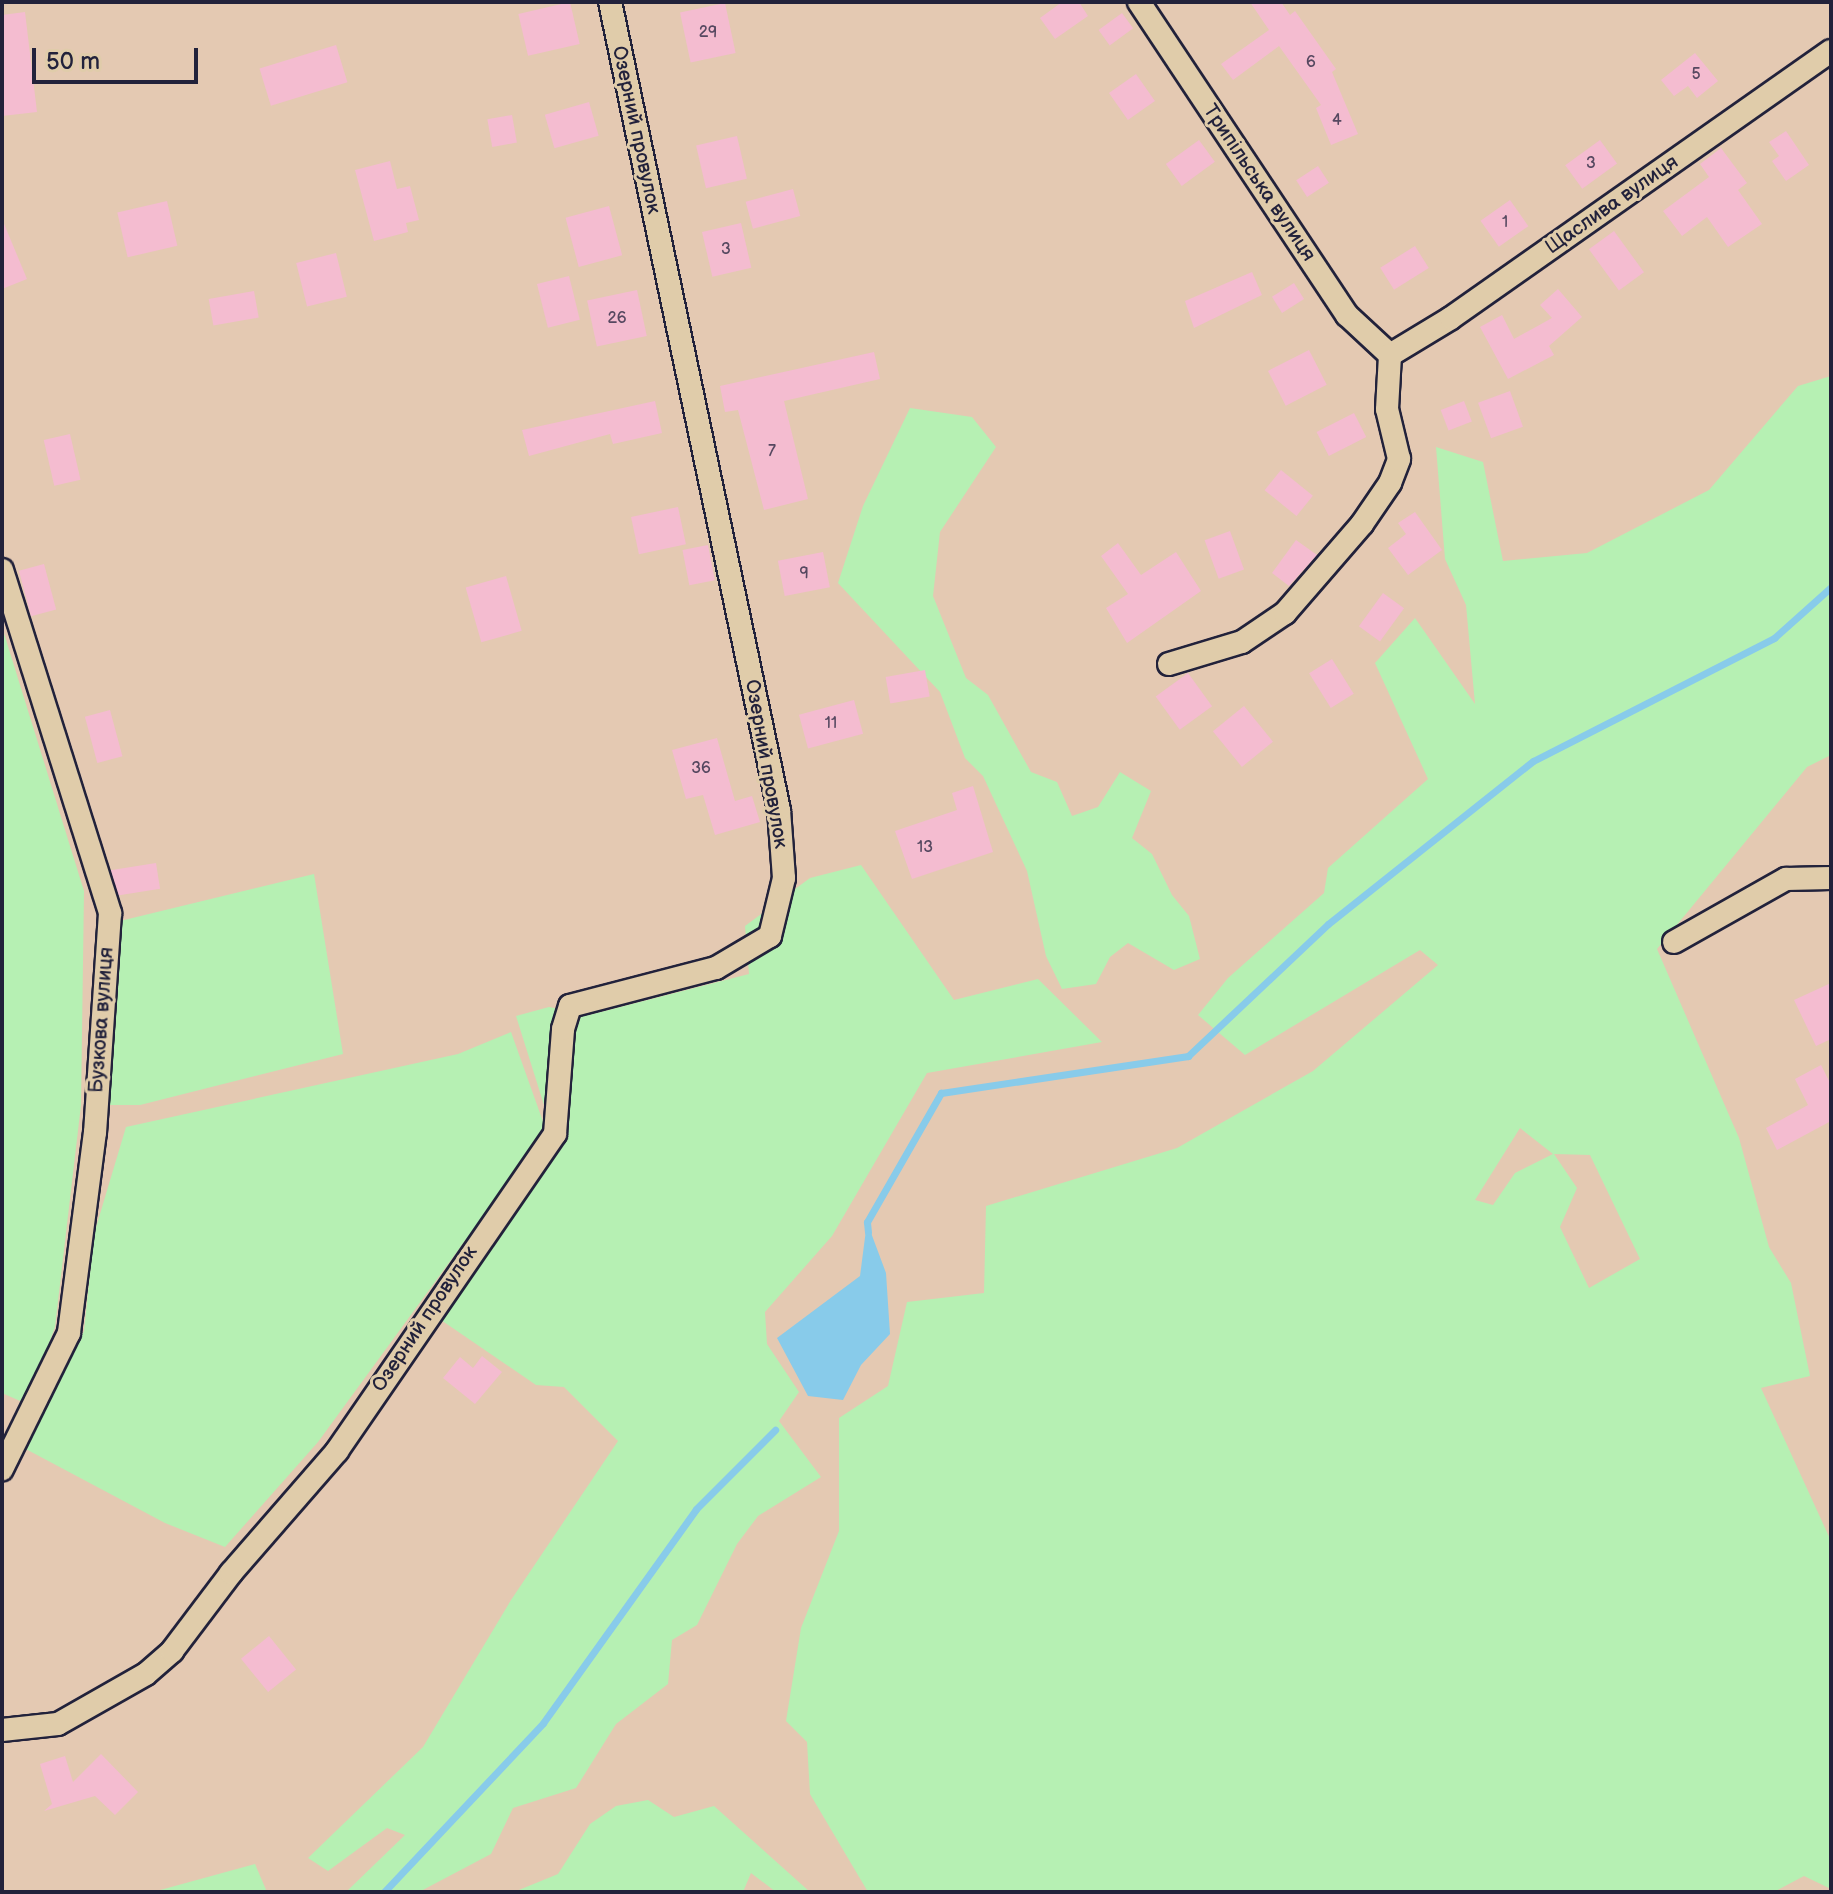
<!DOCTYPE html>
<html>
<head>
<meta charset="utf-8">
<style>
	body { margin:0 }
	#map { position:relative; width:1833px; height:1894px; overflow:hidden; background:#e4c9b2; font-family:"Balsamiq Sans",sans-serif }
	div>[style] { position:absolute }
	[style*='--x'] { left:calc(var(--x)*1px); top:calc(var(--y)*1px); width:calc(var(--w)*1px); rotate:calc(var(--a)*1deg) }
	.green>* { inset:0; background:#b6f0b3 }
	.water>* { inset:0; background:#88cbea }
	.stream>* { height:7px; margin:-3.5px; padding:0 3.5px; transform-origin:3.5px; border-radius:3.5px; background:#88cbea }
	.building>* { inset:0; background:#f4bcd0; transform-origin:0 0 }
	.roads { filter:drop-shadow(2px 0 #22223b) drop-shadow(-2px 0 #22223b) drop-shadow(0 2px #22223b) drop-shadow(0 -2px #22223b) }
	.street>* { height:22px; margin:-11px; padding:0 11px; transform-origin:11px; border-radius:11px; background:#e0ccaa }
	span { translate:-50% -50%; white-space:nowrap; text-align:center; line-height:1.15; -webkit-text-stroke:6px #e0ccaa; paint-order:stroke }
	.number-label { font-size:16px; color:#564860 }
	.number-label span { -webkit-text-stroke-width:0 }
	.street-label { font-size:20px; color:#22223b }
	.frame { position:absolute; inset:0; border:4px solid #22223b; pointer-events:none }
	.scale { position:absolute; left:32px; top:48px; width:166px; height:36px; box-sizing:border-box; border:4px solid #22223b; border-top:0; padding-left:10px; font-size:24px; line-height:28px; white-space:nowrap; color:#22223b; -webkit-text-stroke:6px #e0ccaa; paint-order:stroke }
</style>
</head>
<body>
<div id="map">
	<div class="green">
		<i style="clip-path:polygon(evenodd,1831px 376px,1831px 755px,1807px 767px,1657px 949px,1739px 1138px,1769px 1247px,1791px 1283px,1810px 1376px,1761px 1388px,1831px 1541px,1831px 1889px,1804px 1876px,1774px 1892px,868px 1892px,810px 1794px,807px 1742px,786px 1721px,801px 1628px,839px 1531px,839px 1418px,888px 1386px,907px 1302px,984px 1293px,986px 1206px,1177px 1148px,1313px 1071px,1438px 965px,1420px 950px,1245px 1055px,1198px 1015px,1228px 978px,1324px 893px,1328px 868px,1428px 779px,1375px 663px,1415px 618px,1475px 704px,1466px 605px,1445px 559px,1436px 447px,1483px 462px,1503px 561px,1587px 553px,1709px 490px,1798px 386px,1831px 376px,1520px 1128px,1553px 1154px,1515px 1173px,1493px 1205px,1475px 1200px,1520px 1128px,1831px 376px,1554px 1154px,1590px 1155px,1640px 1259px,1589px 1288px,1560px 1227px,1577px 1188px,1554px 1154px)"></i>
		<i style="clip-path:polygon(910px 408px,972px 417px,996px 447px,940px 532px,933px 596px,966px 678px,988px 695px,1031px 772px,1057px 782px,1072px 816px,1098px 807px,1120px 772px,1151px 791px,1132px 838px,1152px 854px,1172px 895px,1189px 916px,1200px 959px,1174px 970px,1128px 943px,1110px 957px,1096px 984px,1062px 989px,1046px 956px,1027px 871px,983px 776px,965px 758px,940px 692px,838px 583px,863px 506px)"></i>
		<i style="clip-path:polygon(2px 627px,84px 891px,81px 1105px,55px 1327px,27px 1404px,2px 1393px)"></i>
		<i style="clip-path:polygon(861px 865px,954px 1000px,1038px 979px,1102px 1042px,927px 1073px,832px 1236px,765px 1312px,767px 1344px,799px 1392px,779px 1421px,821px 1477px,758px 1516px,737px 1544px,697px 1625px,672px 1640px,668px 1684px,616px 1724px,576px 1788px,513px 1808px,491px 1854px,419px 1892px,346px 1892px,405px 1835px,387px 1828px,328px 1871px,308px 1858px,423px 1747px,511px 1600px,618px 1441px,564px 1387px,536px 1385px,441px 1320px,563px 1146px,549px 1121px,516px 1016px,549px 1007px,589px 1015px,749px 974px,745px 926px,810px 878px)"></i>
		<i style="clip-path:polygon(314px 874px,343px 1054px,140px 1105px,105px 1105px,120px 921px)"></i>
		<i style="clip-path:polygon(511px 1032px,546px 1130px,318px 1442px,225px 1547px,165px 1523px,22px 1447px,84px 1331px,94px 1234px,126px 1127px,458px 1054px)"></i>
		<i style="clip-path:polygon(648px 1800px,674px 1817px,714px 1806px,810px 1892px,776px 1892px,751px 1873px,743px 1892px,514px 1892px,558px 1874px,590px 1824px,616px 1806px)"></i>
		<i style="clip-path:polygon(255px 1864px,267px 1892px,153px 1892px)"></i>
	</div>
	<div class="water">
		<i style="clip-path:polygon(867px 1222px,886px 1273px,890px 1334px,861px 1365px,843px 1400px,808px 1396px,777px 1338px,860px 1276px)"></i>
	</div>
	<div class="stream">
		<i style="--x:868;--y:1232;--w:10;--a:-96"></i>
		<i style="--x:867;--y:1222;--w:149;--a:-60.2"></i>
		<i style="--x:941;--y:1093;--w:250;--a:-8.5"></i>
		<i style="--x:1188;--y:1056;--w:192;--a:-43.3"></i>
		<i style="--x:1328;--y:924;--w:262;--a:-38.5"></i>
		<i style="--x:1533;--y:761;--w:271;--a:-27"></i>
		<i style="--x:1774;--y:638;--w:76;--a:-41.8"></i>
		<i style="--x:384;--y:1892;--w:232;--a:-46.7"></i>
		<i style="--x:543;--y:1723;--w:263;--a:-54.4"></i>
		<i style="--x:696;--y:1509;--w:112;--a:-45"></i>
	</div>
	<div class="building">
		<i style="left:570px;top:2px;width:43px;height:53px;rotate:77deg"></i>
		<i style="clip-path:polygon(1062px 2px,1079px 2px,1088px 16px,1055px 39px,1040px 18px)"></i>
		<i style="clip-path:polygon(1250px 2px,1281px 2px,1290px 15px,1295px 11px,1336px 69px,1332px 72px,1358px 134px,1331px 145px,1316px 108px,1321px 105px,1279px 46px,1233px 80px,1221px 64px,1269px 30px)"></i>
		<i style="left:725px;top:3px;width:51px;height:46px;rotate:78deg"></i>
		<i style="clip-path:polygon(25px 12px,37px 112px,2px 116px,2px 15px)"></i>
		<i style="left:1122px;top:13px;width:19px;height:29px;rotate:54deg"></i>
		<i style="left:336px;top:45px;width:39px;height:80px;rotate:73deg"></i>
		<i style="clip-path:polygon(1695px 53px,1718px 81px,1697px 98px,1688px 86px,1674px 96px,1661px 80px)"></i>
		<i style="left:1136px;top:74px;width:33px;height:33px;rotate:55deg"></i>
		<i style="left:589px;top:102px;width:35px;height:46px;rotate:74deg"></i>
		<i style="left:512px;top:115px;width:28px;height:25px;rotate:80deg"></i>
		<i style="clip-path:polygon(1786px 131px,1809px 165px,1786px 181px,1772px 161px,1779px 156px,1769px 142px)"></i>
		<i style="left:737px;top:136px;width:44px;height:42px;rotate:77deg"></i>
		<i style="left:1199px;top:140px;width:27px;height:41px;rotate:54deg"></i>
		<i style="left:1600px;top:140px;width:29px;height:43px;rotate:54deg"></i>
		<i style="clip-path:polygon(1721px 148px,1747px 183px,1738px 190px,1762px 224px,1728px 247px,1707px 217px,1682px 236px,1663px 211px,1709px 177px,1700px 164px)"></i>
		<i style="clip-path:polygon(390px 161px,397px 189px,410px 186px,419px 220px,406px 223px,408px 232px,374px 241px,355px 170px)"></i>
		<i style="left:1318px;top:166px;width:20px;height:26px;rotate:57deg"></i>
		<i style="left:793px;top:189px;width:28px;height:49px;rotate:75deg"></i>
		<i style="left:1510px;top:200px;width:32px;height:36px;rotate:55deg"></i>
		<i style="left:167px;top:201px;width:46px;height:51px;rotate:77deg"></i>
		<i style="left:609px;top:206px;width:51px;height:45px;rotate:75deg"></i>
		<i style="clip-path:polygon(2px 219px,27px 279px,2px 289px)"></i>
		<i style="left:741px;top:223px;width:46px;height:40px;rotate:77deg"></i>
		<i style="left:1614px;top:231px;width:51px;height:31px;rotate:54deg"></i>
		<i style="left:1415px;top:246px;width:26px;height:41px;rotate:58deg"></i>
		<i style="left:336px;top:253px;width:45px;height:41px;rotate:76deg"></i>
		<i style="clip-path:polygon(1252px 272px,1262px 295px,1194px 328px,1185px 301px)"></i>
		<i style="left:569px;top:276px;width:45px;height:33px;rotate:76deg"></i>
		<i style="left:1294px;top:283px;width:19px;height:26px;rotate:58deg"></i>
		<i style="clip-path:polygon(1558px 289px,1582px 317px,1549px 346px,1554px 355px,1508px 379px,1480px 327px,1502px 315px,1514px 339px,1552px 318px,1540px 305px)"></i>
		<i style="left:637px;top:290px;width:47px;height:51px;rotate:78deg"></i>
		<i style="left:254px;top:291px;width:27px;height:46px;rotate:80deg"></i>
		<i style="left:1309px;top:350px;width:39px;height:46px;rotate:63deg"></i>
		<i style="clip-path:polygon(874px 352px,880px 379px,784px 401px,808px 499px,764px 510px,738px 410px,725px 412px,720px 386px)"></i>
		<i style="left:1510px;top:391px;width:38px;height:34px;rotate:70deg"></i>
		<i style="clip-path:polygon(655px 401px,662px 433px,613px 444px,610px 434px,529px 456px,522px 430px)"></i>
		<i style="left:1464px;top:401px;width:22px;height:25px;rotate:69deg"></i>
		<i style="left:1354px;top:413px;width:27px;height:42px;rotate:63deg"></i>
		<i style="left:70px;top:434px;width:47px;height:27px;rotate:77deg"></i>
		<i style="left:1281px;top:470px;width:41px;height:26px;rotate:39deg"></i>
		<i style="left:678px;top:507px;width:38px;height:48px;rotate:78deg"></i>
		<i style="clip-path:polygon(1415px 512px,1442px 550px,1408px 575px,1388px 548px,1406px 534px,1398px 523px)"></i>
		<i style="left:1230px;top:531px;width:41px;height:27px;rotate:70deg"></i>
		<i style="clip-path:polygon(1296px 540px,1317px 555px,1289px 586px,1272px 573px)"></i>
		<i style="clip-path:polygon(1118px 543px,1141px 575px,1176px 552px,1201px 591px,1127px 643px,1106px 608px,1128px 594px,1101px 556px)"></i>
		<i style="left:708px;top:545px;width:36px;height:26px;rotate:79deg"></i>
		<i style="left:823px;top:552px;width:36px;height:46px;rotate:79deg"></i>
		<i style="left:44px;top:564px;width:47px;height:26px;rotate:75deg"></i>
		<i style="left:506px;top:576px;width:57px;height:42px;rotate:74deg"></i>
		<i style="left:1383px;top:593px;width:26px;height:41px;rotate:36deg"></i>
		<i style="left:1332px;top:659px;width:41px;height:27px;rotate:58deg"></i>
		<i style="left:925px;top:670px;width:27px;height:40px;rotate:80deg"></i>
		<i style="left:1188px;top:673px;width:41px;height:40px;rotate:54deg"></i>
		<i style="left:854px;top:700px;width:35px;height:57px;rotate:75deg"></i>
		<i style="left:1244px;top:706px;width:46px;height:40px;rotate:51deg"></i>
		<i style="left:110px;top:710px;width:48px;height:26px;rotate:75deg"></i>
		<i style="clip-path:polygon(717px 738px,735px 801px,752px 796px,760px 822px,715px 835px,703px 795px,686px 799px,672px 750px)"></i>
		<i style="clip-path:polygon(973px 786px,993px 852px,912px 879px,895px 831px,957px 810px,952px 793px)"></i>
		<i style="left:156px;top:863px;width:26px;height:46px;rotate:81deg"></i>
		<i style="clip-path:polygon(1831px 983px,1831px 1039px,1816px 1046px,1794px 1000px)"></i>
		<i style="clip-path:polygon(1821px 1065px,1831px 1085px,1831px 1121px,1777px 1150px,1766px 1128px,1808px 1105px,1795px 1079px)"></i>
		<i style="clip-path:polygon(482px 1356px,502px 1372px,475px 1404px,443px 1378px,460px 1357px,473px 1368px)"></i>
		<i style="left:269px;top:1636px;width:43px;height:36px;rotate:51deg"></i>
		<i style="clip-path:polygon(101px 1754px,138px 1792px,115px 1815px,95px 1796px,44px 1811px,52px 1804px,40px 1764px,65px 1756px,73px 1782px)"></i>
	</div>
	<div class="roads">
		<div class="street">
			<i style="--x:1139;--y:2;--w:376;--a:56.4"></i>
			<i style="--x:1347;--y:315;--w:59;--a:42.9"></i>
			<i style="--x:1390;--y:355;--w:71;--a:-31.2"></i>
			<i style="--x:1451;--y:318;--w:464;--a:-35.1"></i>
			<i style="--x:2;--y:570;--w:360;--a:72.5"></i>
			<i style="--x:110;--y:913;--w:220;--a:93.9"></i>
			<i style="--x:95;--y:1132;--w:203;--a:97.4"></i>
			<i style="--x:69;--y:1333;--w:152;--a:116.2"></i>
			<i style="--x:1169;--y:664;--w:76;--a:-16.8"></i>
			<i style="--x:1242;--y:642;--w:52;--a:-34"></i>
			<i style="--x:1285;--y:613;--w:118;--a:-49.1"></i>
			<i style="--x:1362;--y:524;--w:50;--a:-55.7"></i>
			<i style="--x:1390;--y:483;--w:26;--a:-69"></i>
			<i style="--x:1399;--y:459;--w:51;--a:-103.5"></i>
			<i style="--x:1387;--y:409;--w:54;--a:-86.8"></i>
			<i style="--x:1674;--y:942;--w:129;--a:-29.4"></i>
			<i style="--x:1786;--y:879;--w:45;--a:-1.3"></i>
			<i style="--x:2;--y:1730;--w:56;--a:-6.1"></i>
			<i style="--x:58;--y:1724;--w:101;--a:-29.6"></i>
			<i style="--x:146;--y:1674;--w:35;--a:-41"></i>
			<i style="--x:172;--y:1651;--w:98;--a:-52.9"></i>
			<i style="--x:231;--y:1573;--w:162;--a:-49"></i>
			<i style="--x:337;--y:1451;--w:385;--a:-55.5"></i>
			<i style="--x:555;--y:1134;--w:105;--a:-85.6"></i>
			<i style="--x:563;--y:1029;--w:24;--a:-73"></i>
			<i style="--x:570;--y:1006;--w:151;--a:-14.6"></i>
			<i style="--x:716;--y:968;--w:63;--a:-30.7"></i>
			<i style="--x:770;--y:936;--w:60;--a:-76.4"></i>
			<i style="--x:784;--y:878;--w:68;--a:-94.2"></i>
			<i style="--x:779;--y:810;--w:825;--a:-101.81"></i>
		</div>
	</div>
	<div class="number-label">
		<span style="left:708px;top:33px">29</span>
		<span style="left:1311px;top:63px">6</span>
		<span style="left:1696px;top:75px">5</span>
		<span style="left:1337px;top:121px">4</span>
		<span style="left:1591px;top:164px">3</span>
		<span style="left:1505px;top:223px">1</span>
		<span style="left:726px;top:250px">3</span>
		<span style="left:617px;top:319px">26</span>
		<span style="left:772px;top:452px">7</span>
		<span style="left:804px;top:574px">9</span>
		<span style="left:831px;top:724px">11</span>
		<span style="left:701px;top:769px">36</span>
		<span style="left:925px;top:848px">13</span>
	</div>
	<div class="street-label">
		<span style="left:636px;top:130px;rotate:78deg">Озерний провулок</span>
		<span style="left:1259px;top:183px;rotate:56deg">Трипільська вулиця</span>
		<span style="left:1612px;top:205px;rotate:-35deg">Щаслива вулиця</span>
		<span style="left:766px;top:764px;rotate:80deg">Озерний провулок</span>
		<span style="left:102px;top:1020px;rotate:-86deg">Бузкова вулиця</span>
		<span style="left:425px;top:1319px;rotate:-56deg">Озерний провулок</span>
	</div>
	<div class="frame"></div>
	<div class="scale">50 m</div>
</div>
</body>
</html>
